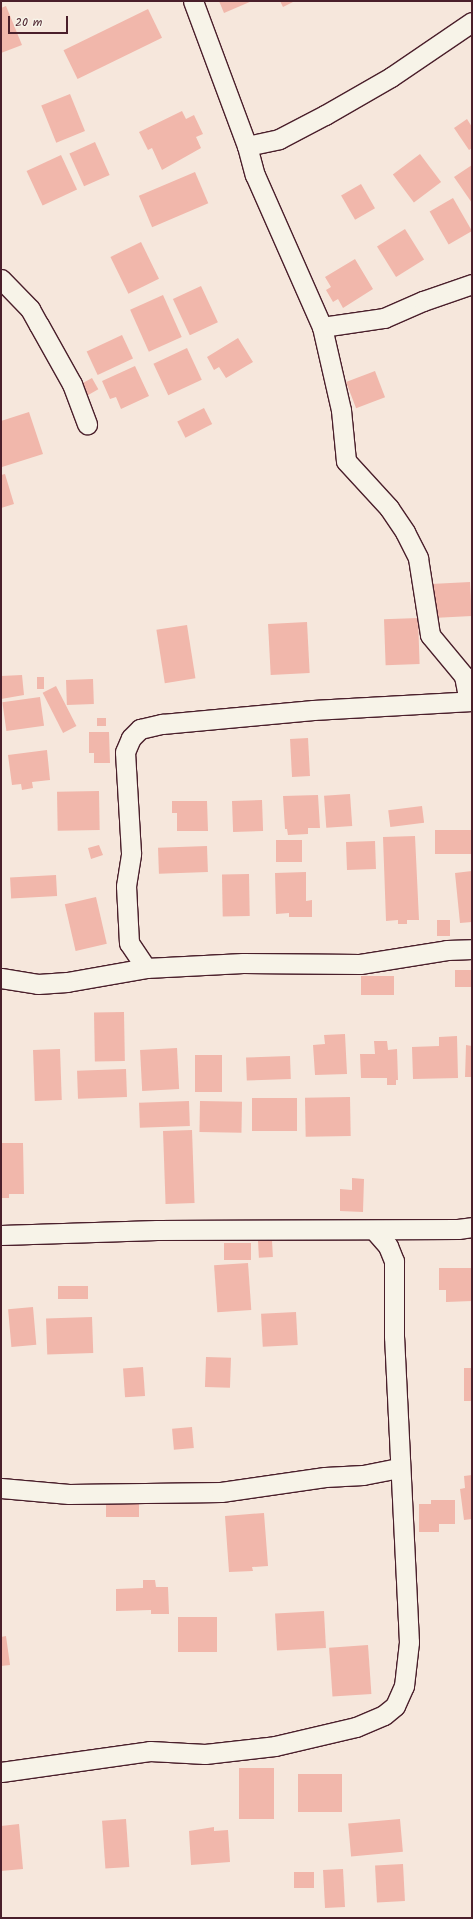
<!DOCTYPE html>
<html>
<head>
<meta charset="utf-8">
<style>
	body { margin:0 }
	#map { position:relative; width:473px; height:1919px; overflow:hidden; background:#f6e7dc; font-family:Kalam,sans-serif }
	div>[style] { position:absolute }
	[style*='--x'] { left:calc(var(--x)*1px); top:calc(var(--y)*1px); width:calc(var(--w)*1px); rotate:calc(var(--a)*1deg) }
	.building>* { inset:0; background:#f1b7ab; transform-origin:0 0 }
	.roads { filter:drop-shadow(1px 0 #4a1f2b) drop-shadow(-1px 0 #4a1f2b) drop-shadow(0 1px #4a1f2b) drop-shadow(0 -1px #4a1f2b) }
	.street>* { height:19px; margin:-9.5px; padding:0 9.5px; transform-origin:9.5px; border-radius:9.5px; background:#f7f3e8 }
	span { translate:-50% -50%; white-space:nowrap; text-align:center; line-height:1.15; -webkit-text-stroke:3.5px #f7f3e8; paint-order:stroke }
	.frame { position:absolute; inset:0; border:2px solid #4a1f2b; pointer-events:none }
	.scale { position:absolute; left:8px; top:16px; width:60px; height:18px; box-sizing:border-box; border:2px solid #4a1f2b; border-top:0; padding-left:5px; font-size:12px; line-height:14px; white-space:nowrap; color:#4a1f2b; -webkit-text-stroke:3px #f7f3e8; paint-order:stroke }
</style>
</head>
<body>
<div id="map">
	<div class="building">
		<i style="clip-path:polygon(219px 1px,252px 1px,224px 13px)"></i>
		<i style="clip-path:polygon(280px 1px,295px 1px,283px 7px)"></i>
		<i style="clip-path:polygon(6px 6px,22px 45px,1px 53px,1px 8px)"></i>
		<i style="left:148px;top:9px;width:32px;height:94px;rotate:64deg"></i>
		<i style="left:70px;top:94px;width:40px;height:31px;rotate:68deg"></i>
		<i style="clip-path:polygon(182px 111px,186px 119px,194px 115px,203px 134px,196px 137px,201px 148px,162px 170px,152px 148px,148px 150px,139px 132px)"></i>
		<i style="clip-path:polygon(467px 119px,472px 127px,472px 148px,469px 150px,454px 128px)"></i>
		<i style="left:95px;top:142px;width:36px;height:28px;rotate:66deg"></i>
		<i style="left:420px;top:154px;width:35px;height:34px;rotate:53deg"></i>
		<i style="left:61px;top:155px;width:38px;height:38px;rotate:65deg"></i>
		<i style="clip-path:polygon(472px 165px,472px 203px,454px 177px)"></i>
		<i style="left:195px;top:172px;width:34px;height:61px;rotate:67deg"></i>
		<i style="left:361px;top:184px;width:28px;height:23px;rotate:60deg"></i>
		<i style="left:453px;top:198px;width:38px;height:27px;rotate:60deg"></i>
		<i style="left:405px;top:229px;width:36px;height:33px;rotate:58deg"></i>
		<i style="left:141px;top:242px;width:41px;height:34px;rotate:64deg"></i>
		<i style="clip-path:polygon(355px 259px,373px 289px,343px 308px,338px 299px,333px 302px,326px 290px,331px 287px,325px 277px)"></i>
		<i style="left:201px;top:286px;width:40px;height:31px;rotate:65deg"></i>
		<i style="left:163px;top:295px;width:46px;height:36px;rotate:66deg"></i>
		<i style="left:122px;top:335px;width:26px;height:39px;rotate:65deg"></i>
		<i style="clip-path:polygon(238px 338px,253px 362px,226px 378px,219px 367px,214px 370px,207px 357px)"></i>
		<i style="left:187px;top:348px;width:35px;height:37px;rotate:65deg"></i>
		<i style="clip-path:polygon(135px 366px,149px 396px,121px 409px,116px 397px,110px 399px,102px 381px)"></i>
		<i style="left:375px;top:371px;width:28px;height:31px;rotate:69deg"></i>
		<i style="left:92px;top:378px;width:13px;height:12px;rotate:61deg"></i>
		<i style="left:204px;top:408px;width:18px;height:30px;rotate:63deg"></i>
		<i style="clip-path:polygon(29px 412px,43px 454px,2px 467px,1px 421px)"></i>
		<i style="clip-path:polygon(5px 474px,14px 504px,1px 508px,1px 475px)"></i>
		<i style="left:470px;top:582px;width:34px;height:39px;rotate:87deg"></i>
		<i style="left:418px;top:618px;width:46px;height:34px;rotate:88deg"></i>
		<i style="left:307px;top:622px;width:51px;height:39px;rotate:87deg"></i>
		<i style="left:187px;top:625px;width:54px;height:31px;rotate:81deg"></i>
		<i style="clip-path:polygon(22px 675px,24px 695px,1px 699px,1px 676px)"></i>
		<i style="left:44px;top:677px;width:12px;height:7px;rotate:90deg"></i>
		<i style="left:93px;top:679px;width:25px;height:27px;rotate:88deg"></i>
		<i style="left:56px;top:686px;width:45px;height:15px;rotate:63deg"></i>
		<i style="left:40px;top:697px;width:29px;height:38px;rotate:82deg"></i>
		<i style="left:97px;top:718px;width:9px;height:8px"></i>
		<i style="clip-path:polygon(89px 732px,109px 732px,110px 763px,94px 763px,94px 753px,89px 753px)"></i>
		<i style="left:308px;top:738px;width:38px;height:18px;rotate:87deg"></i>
		<i style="clip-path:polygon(47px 750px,50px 780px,32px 782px,33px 788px,22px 790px,21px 784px,12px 785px,8px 755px)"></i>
		<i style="left:99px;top:791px;width:39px;height:42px;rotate:89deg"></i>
		<i style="left:350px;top:794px;width:32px;height:26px;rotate:86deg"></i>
		<i style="clip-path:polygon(318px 795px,320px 828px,308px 828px,308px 834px,288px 835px,287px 829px,285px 829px,283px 796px)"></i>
		<i style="left:262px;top:800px;width:31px;height:30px;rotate:88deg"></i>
		<i style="clip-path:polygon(172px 801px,207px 801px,208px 831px,177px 831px,177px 813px,172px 813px)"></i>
		<i style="left:422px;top:806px;width:17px;height:34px;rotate:83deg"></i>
		<i style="left:472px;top:830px;width:24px;height:37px;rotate:90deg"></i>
		<i style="clip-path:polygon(415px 836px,419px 920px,407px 920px,407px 924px,398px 924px,398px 920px,386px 921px,383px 837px)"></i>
		<i style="left:276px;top:840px;width:26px;height:22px"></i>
		<i style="left:375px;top:841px;width:28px;height:29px;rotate:88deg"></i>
		<i style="clip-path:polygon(99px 845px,103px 855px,91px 859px,88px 848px)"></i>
		<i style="left:207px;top:846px;width:26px;height:49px;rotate:88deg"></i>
		<i style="clip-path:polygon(472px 871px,472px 922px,460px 923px,455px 873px)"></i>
		<i style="clip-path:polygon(306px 872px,306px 901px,312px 900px,312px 917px,289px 917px,289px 913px,276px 914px,275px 873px)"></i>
		<i style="left:249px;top:874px;width:42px;height:27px;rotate:89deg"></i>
		<i style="left:56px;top:875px;width:21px;height:46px;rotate:87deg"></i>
		<i style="left:96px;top:897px;width:48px;height:32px;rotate:77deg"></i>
		<i style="left:437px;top:920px;width:13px;height:16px"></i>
		<i style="left:472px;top:970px;width:17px;height:17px;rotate:90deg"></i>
		<i style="left:394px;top:976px;width:19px;height:33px;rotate:90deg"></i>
		<i style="left:124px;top:1012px;width:49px;height:30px;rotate:89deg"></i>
		<i style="clip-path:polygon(345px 1034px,347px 1074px,315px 1075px,313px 1045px,325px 1044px,324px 1035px)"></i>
		<i style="clip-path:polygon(457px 1036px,458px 1078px,413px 1079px,412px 1047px,439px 1046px,439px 1037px)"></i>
		<i style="clip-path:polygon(374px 1041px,387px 1041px,388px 1050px,397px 1049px,398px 1080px,396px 1080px,396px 1085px,387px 1085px,387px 1078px,361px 1078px,360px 1054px,375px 1054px)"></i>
		<i style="clip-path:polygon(466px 1045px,472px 1046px,472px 1077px,465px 1077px)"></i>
		<i style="left:177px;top:1048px;width:41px;height:37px;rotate:87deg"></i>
		<i style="left:60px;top:1049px;width:51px;height:27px;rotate:88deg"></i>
		<i style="left:222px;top:1055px;width:37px;height:27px;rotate:90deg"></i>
		<i style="left:290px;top:1056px;width:23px;height:44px;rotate:88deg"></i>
		<i style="left:126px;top:1069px;width:28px;height:49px;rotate:88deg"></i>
		<i style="left:350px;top:1097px;width:39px;height:45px;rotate:89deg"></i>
		<i style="left:252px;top:1098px;width:45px;height:33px"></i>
		<i style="left:189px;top:1101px;width:25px;height:50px;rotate:88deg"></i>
		<i style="left:200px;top:1101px;width:42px;height:31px;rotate:1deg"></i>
		<i style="left:192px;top:1130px;width:73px;height:29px;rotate:88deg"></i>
		<i style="clip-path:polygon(1px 1143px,23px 1143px,24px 1194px,9px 1194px,9px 1198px,1px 1198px)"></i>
		<i style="clip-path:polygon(352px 1178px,364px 1179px,363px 1212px,340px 1211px,340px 1189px,352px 1190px)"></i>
		<i style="left:272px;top:1240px;width:17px;height:14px;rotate:87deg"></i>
		<i style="left:251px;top:1243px;width:17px;height:27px;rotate:90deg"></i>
		<i style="left:248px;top:1263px;width:47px;height:34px;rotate:86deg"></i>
		<i style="clip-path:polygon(439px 1268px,472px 1268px,472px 1301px,446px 1302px,446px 1290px,439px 1290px)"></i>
		<i style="left:58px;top:1286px;width:30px;height:13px"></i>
		<i style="left:33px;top:1307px;width:38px;height:25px;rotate:85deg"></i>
		<i style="left:296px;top:1312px;width:33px;height:35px;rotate:87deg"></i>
		<i style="left:92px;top:1317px;width:36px;height:46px;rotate:88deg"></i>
		<i style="left:206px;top:1357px;width:25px;height:30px;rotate:2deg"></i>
		<i style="left:143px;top:1367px;width:29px;height:20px;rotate:86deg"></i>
		<i style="left:464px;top:1368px;width:8px;height:33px"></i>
		<i style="left:192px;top:1427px;width:21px;height:20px;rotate:85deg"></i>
		<i style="clip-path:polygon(472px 1475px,472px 1519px,464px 1520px,460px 1489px,465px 1488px,464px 1476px)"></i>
		<i style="clip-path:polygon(431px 1500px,455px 1500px,455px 1524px,439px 1524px,439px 1532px,419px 1532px,419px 1504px,431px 1504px)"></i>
		<i style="left:106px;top:1501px;width:33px;height:16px"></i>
		<i style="clip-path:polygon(264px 1513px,268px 1566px,252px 1567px,253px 1571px,229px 1572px,225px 1516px)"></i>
		<i style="clip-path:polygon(143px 1580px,155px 1580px,156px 1587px,168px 1587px,169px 1614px,151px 1614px,151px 1610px,116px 1611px,116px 1589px,143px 1588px)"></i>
		<i style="left:324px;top:1611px;width:37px;height:49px;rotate:87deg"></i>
		<i style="left:178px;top:1617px;width:39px;height:35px"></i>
		<i style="clip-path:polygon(6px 1636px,10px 1665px,1px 1666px,1px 1637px)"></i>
		<i style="left:368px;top:1645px;width:49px;height:39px;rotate:86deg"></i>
		<i style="left:239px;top:1768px;width:35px;height:51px"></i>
		<i style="left:298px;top:1774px;width:44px;height:38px"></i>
		<i style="left:126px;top:1819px;width:48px;height:24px;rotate:86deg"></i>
		<i style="left:400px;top:1819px;width:33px;height:52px;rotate:85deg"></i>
		<i style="clip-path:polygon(19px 1824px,23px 1869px,1px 1871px,1px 1826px)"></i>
		<i style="clip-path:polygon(214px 1827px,214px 1831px,228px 1830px,230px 1862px,191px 1865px,189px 1831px)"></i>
		<i style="left:403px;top:1864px;width:37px;height:28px;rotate:87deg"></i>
		<i style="left:343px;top:1869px;width:38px;height:20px;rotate:87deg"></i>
		<i style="left:294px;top:1872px;width:20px;height:16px"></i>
	</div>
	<div class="roads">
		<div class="street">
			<i style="--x:193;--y:1;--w:155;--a:69.6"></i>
			<i style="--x:247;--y:146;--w:30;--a:75"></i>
			<i style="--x:255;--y:175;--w:166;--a:66.2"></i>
			<i style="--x:322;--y:327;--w:85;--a:77.1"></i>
			<i style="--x:341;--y:410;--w:51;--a:84.4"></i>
			<i style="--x:346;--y:461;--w:64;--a:47.5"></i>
			<i style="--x:389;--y:508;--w:29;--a:56"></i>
			<i style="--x:405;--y:532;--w:29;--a:63"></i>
			<i style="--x:418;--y:558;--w:78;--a:81.1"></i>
			<i style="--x:430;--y:635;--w:53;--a:50.3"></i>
			<i style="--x:464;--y:676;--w:25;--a:79"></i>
			<i style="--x:247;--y:146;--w:33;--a:-12"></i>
			<i style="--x:279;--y:139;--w:52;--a:-27.6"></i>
			<i style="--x:325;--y:115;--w:76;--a:-29.9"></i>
			<i style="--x:391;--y:77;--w:98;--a:-34.2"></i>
			<i style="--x:1;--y:279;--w:42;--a:46"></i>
			<i style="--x:30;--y:309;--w:18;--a:61"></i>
			<i style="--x:39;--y:325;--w:68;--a:60.8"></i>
			<i style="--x:72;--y:384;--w:43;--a:69.4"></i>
			<i style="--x:322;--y:327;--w:63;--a:-8.3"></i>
			<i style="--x:384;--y:318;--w:43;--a:-23.6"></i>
			<i style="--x:423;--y:301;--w:52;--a:-19.1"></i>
			<i style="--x:146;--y:968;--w:30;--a:-124"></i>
			<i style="--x:129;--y:943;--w:57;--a:-93"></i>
			<i style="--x:126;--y:886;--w:33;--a:-81"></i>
			<i style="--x:131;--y:853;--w:101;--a:-93.4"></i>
			<i style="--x:125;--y:752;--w:15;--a:-67"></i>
			<i style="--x:131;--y:738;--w:13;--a:-45"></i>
			<i style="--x:140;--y:729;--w:23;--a:-13"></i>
			<i style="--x:162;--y:724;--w:152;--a:-5.3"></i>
			<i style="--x:313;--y:710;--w:159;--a:-3.2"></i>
			<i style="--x:1;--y:978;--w:37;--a:9"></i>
			<i style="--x:38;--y:984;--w:29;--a:-4"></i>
			<i style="--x:67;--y:982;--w:80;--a:-10"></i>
			<i style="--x:146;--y:968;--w:97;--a:-3"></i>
			<i style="--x:243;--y:963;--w:117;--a:0.5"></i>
			<i style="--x:360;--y:964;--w:88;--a:-9.1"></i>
			<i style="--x:447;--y:950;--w:25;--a:-2"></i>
			<i style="--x:1;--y:1235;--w:156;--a:-1.8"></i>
			<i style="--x:157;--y:1230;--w:301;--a:-0.2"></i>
			<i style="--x:458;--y:1229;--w:14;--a:-8"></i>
			<i style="--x:1;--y:1488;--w:68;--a:5"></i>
			<i style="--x:69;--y:1494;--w:152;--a:-0.8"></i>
			<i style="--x:221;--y:1492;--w:105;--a:-8.2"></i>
			<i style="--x:325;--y:1477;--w:38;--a:-3"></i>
			<i style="--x:363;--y:1475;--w:37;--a:-11"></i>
			<i style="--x:1;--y:1772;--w:150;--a:-8"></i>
			<i style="--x:150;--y:1751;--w:55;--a:3.1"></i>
			<i style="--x:205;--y:1754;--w:70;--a:-6.5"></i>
			<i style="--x:275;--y:1746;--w:83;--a:-13.2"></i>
			<i style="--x:356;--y:1727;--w:30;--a:-23"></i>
			<i style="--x:384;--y:1715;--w:14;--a:-39"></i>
			<i style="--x:395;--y:1706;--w:22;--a:-66"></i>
			<i style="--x:404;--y:1686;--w:44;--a:-83.5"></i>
			<i style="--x:409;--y:1642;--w:305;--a:-92.8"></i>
			<i style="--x:394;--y:1337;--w:76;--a:-90"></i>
			<i style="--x:394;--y:1261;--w:16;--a:-112"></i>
			<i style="--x:388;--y:1246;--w:21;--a:-131"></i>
		</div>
	</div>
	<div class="frame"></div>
	<div class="scale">20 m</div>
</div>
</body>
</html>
